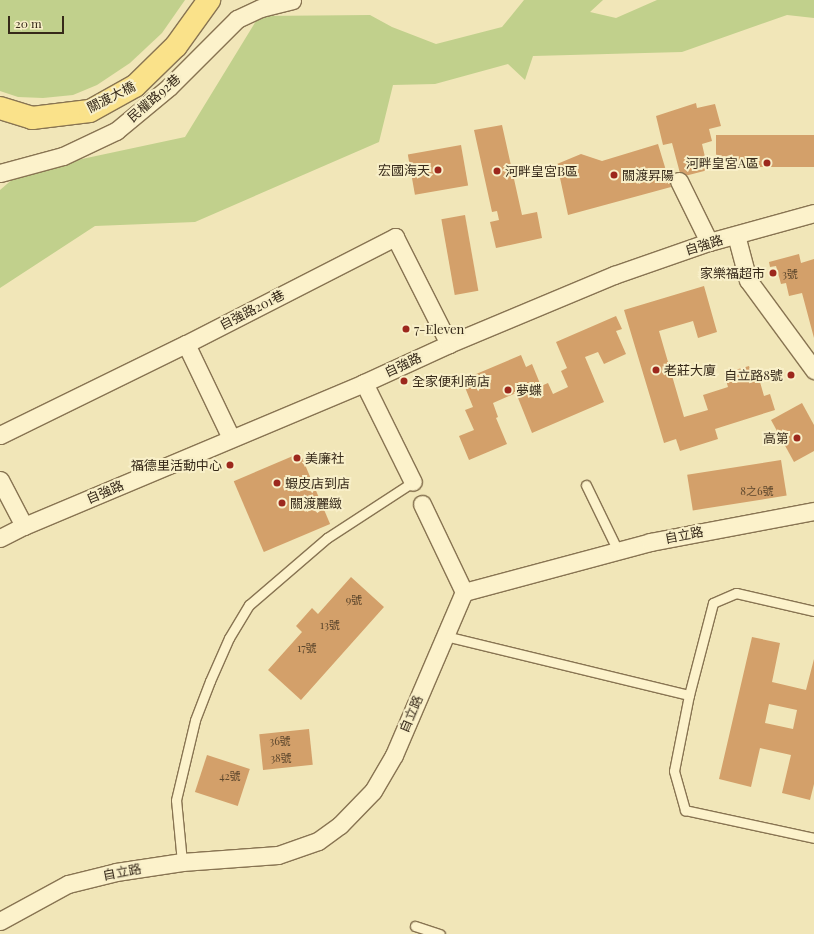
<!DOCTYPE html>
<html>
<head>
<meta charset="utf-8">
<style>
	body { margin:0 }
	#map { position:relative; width:814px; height:934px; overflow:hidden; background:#f1e6b8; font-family:"Playfair Display","Noto Sans TC",serif }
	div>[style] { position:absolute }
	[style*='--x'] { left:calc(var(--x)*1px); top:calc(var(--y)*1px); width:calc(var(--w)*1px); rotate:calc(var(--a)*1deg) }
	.green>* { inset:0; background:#c1d08c }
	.building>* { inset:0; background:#d3a06a; transform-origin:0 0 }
	.roads { filter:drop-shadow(1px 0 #887452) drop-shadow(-1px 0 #887452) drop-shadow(0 1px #887452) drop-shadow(0 -1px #887452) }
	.lane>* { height:9px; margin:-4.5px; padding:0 4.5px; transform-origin:4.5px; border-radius:4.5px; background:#fcf2cb }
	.street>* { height:17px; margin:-8.5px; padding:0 8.5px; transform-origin:8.5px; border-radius:8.5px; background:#fcf2cb }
	.primary>* { height:22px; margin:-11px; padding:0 11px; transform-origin:11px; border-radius:11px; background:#fae28a }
	.dots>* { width:11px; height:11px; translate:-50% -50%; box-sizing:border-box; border:2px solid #f8efc8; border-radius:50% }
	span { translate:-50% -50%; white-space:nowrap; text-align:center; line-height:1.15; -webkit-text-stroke:4px #f8efc8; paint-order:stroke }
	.number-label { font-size:11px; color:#5d472d }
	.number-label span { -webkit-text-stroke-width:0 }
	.street-label { font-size:13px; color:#362919 }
	.poi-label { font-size:13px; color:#362919 }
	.right { translate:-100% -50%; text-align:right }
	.left { translate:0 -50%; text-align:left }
	.scale { position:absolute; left:8px; top:16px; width:56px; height:18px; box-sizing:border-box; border:2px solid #362919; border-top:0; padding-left:5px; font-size:12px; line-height:14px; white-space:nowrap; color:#362919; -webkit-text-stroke:3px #f8efc8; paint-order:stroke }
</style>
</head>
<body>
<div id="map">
	<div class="green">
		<i style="clip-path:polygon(0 0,185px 0,162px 33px,130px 63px,97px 85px,73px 95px,43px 98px,18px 97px,0 91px)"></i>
		<i style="clip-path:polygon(524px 0,603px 0,590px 12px,616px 18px,657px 0,814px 0,814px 18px,787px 15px,682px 52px,533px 56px,525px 80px,508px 64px,435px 84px,393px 85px,379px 142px,195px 222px,95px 226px,0 288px,0 190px,21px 172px,185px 137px,259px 16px,370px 15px,392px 27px,436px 44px,502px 27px)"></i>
	</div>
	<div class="building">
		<i style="clip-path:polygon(696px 103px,697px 108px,715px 104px,721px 126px,709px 129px,712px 141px,702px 144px,708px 170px,681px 177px,672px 143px,663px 145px,656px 116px)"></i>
		<i style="clip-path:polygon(502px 125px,522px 215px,537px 212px,542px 238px,496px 248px,490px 222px,499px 220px,497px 211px,492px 212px,474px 130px)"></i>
		<i style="left:814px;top:135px;width:32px;height:98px;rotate:90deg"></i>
		<i style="clip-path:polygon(658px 144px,671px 187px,568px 215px,557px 164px,581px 154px,602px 161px)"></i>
		<i style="left:461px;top:145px;width:41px;height:54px;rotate:80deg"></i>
		<i style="left:465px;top:215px;width:77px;height:24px;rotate:80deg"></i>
		<i style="clip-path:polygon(799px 254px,801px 263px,814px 259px,814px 338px,802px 293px,789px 296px,786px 283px,781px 284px,776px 266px,770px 267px,769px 262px)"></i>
		<i style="clip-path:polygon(704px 286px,717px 332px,698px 338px,693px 321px,659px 331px,684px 417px,708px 410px,703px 395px,728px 387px,724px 373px,749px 366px,752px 377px,758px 375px,764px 396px,770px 394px,775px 410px,715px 429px,718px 439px,680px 451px,676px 439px,664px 443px,624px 310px)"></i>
		<i style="clip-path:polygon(616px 316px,622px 329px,616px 331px,626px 354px,604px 364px,598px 352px,585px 357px,604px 402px,532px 433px,516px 393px,493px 403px,498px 417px,496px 418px,507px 444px,469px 460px,459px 436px,474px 430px,465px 410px,473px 407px,462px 380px,521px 355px,526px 367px,532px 364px,541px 386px,548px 383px,553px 394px,568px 387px,561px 371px,567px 368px,556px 342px)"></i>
		<i style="clip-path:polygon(802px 403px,814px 425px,814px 451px,794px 462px,771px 420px)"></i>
		<i style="left:300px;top:453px;width:77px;height:72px;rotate:67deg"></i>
		<i style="left:781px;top:460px;width:36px;height:95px;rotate:81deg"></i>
		<i style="clip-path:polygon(351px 577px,384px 607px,301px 700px,268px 670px,302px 632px,296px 626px,312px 608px,318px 614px)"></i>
		<i style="clip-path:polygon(evenodd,752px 637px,780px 643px,772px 682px,806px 690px,814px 659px,814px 784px,810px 800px,782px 793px,791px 755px,760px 748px,751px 787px,719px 779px,752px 637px,769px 704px,797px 710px,793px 729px,765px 723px,769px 704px)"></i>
		<i style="left:309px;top:729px;width:36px;height:50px;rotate:84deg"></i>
		<i style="left:207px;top:755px;width:45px;height:39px;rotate:18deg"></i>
	</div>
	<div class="roads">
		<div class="lane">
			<i style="--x:586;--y:485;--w:73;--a:64.1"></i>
			<i style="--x:814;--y:611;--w:80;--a:-167"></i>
			<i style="--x:736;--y:593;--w:25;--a:157"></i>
			<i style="--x:713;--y:603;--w:95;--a:104.6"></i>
			<i style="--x:689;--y:695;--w:77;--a:101.2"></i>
			<i style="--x:674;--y:771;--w:41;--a:74.2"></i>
			<i style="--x:685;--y:810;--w:132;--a:12.2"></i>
			<i style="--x:445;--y:636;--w:251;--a:13.6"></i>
			<i style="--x:182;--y:862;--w:62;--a:-95.5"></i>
			<i style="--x:176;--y:800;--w:82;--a:-76.6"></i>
			<i style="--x:195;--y:720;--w:42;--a:-69"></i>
			<i style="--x:210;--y:681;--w:47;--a:-66.2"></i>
			<i style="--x:229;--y:638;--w:39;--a:-59"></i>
			<i style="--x:249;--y:605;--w:103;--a:-40.7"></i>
			<i style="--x:327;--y:538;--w:103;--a:-33.1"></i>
			<i style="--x:415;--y:926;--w:26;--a:18"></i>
		</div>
		<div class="street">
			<i style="--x:0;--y:173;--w:65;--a:-15.1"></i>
			<i style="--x:63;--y:156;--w:59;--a:-25.3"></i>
			<i style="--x:116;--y:131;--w:69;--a:-39.7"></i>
			<i style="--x:169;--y:87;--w:96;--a:-45"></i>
			<i style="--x:237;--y:19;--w:26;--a:-25"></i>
			<i style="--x:261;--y:8;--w:32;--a:-14"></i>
			<i style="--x:679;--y:181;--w:68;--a:63.8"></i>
			<i style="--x:736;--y:235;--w:47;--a:75.1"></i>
			<i style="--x:748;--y:280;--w:112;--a:53.7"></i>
			<i style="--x:186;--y:344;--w:104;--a:64.4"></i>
			<i style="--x:364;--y:383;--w:110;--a:63.7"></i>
			<i style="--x:0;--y:435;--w:207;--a:-26.1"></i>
			<i style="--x:186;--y:344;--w:235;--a:-27.1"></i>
			<i style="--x:395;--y:237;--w:120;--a:63.2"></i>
			<i style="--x:0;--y:480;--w:52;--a:62.4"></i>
			<i style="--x:422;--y:504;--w:98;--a:64.5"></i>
			<i style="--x:0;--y:538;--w:27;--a:-27"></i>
			<i style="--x:24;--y:526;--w:369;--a:-22.8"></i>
			<i style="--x:364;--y:383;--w:94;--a:-24.6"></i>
			<i style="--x:449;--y:344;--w:179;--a:-22.7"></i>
			<i style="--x:614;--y:275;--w:101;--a:-19.2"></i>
			<i style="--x:709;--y:242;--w:109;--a:-15.4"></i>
			<i style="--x:0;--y:921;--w:77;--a:-28.6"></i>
			<i style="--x:68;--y:884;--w:49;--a:-14"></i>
			<i style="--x:116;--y:872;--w:67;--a:-8.6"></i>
			<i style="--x:182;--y:862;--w:96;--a:-4.2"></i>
			<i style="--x:278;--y:855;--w:42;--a:-19.3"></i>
			<i style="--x:318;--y:841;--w:27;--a:-36"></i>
			<i style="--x:340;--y:825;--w:47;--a:-45.9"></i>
			<i style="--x:373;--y:791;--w:42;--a:-59.7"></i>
			<i style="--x:394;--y:755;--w:177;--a:-66.8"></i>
			<i style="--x:464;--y:592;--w:193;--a:-15"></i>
			<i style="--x:650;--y:542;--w:167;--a:-10.7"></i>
		</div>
		<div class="primary">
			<i style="--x:0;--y:108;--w:34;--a:17"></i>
			<i style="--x:32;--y:118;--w:58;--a:-6.9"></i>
			<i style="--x:90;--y:111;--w:51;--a:-29.1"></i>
			<i style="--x:135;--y:86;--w:57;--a:-44.3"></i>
			<i style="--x:176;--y:46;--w:57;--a:-54.3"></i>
		</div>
	</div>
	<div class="dots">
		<i style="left:767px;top:163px;background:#9c281d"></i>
		<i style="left:438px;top:170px;background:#9c281d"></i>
		<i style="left:497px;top:171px;background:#9c281d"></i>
		<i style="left:614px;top:175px;background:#9c281d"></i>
		<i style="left:773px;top:273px;background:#9c281d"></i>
		<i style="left:406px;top:329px;background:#9c281d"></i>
		<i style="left:656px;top:370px;background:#9c281d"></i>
		<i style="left:791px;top:375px;background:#9c281d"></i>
		<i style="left:404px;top:381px;background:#9c281d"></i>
		<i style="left:508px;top:390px;background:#9c281d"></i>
		<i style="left:797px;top:438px;background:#9c281d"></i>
		<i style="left:297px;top:458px;background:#9c281d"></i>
		<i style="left:230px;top:465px;background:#9c281d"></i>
		<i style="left:277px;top:483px;background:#9c281d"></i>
		<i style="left:282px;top:503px;background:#9c281d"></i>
	</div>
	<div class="number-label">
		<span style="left:790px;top:274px">3號</span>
		<span style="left:757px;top:491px">8之6號</span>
		<span style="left:354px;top:600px">9號</span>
		<span style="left:330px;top:625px">13號</span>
		<span style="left:307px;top:648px">17號</span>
		<span style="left:280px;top:741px">36號</span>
		<span style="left:281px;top:758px">38號</span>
		<span style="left:230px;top:776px">42號</span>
	</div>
	<div class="street-label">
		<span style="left:111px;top:97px;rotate:-27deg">關渡大橋</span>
		<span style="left:154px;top:98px;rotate:-41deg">民權路92巷</span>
		<span style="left:704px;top:245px;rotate:-17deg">自強路</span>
		<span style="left:252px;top:310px;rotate:-27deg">自強路201巷</span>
		<span style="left:403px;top:365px;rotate:-25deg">自強路</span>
		<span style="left:105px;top:492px;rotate:-23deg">自強路</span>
		<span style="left:684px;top:535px;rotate:-11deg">自立路</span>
		<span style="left:411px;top:714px;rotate:-67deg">自立路</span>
		<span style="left:122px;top:872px;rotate:-11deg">自立路</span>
	</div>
	<div class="poi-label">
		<span class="right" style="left:759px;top:163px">河畔皇宮A區</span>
		<span class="right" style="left:430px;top:170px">宏國海天</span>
		<span class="left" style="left:505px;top:171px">河畔皇宮B區</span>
		<span class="left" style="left:622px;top:175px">關渡昇陽</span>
		<span class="right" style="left:765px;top:273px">家樂福超市</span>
		<span class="left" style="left:414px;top:329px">7-Eleven</span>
		<span class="left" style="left:664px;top:370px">老莊大廈</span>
		<span class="right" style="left:783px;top:375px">自立路8號</span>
		<span class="left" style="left:412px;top:381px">全家便利商店</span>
		<span class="left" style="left:516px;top:390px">夢蝶</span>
		<span class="right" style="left:789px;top:438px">高第</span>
		<span class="left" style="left:305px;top:458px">美廉社</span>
		<span class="right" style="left:222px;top:465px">福德里活動中心</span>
		<span class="left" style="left:285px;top:483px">蝦皮店到店</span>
		<span class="left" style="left:290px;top:503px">關渡麗緻</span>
	</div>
	<div class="scale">20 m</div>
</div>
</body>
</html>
